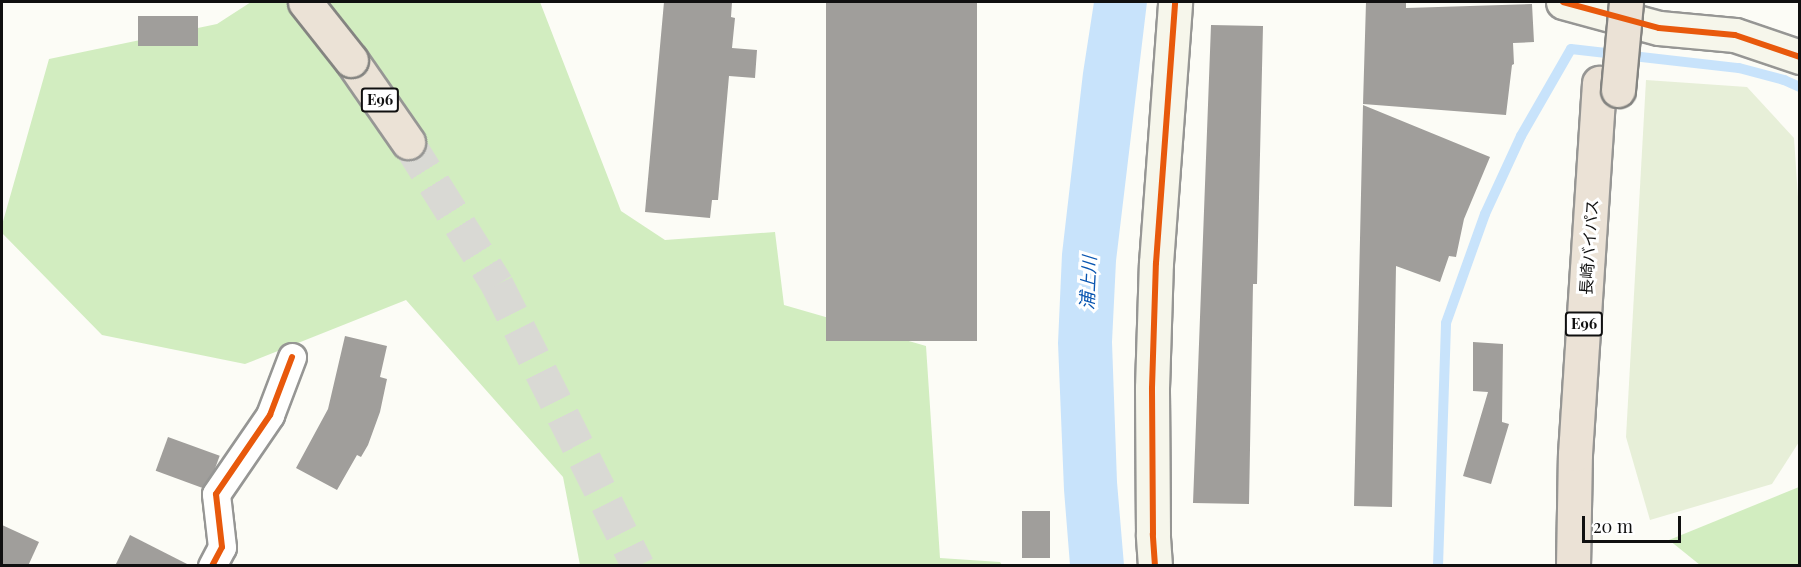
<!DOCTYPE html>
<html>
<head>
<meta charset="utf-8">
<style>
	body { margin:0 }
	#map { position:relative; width:1801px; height:567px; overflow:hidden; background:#fcfcf6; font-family:"Playfair Display","Noto Sans JP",serif }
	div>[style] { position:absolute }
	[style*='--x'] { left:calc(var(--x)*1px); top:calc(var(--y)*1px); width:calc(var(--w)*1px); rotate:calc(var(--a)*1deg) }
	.forest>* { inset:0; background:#d2edc0 }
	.cemetery>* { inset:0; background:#e7efd8 }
	.water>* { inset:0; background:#c8e3fb }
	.stream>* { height:10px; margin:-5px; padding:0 5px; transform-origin:5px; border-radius:5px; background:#c8e3fb }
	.building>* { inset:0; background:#a09e9b; transform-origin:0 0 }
	.highway-tunnel>* { height:33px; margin-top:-16.5px; transform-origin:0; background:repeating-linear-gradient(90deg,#d9d9d4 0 33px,transparent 0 49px) }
	.roads { filter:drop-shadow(2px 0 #969694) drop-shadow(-2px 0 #969694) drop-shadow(0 2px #969694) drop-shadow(0 -2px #969694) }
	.street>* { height:27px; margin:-13.5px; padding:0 13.5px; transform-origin:13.5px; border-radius:13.5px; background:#fffffe }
	.secondary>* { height:33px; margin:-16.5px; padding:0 16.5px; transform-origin:16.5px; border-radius:16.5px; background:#f6f6eb }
	.highway>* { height:33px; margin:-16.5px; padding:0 16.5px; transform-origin:16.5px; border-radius:16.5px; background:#ebe2d6 }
	.bridges { filter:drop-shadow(2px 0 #848481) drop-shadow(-2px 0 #848481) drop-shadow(0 2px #848481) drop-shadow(0 -2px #848481) }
	.highway-bridge>* { height:33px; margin:-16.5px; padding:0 16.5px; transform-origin:16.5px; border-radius:16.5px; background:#ebe2d6 }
	.cycleway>* { height:6px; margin:-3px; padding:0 3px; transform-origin:3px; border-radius:3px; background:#e8590c }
	span { translate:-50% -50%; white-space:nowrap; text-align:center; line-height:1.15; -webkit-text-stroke:6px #fff; paint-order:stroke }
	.shield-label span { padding:2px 4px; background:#fff; border:2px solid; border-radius:4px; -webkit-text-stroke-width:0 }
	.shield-label { font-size:15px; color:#101010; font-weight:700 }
	.street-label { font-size:16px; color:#101010 }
	.water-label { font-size:18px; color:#0a56b1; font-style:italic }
	.frame { position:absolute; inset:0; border:3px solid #101010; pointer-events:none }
	.scale { position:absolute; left:1582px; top:516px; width:99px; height:27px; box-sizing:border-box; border:3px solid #101010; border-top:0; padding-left:8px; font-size:18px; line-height:21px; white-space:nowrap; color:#101010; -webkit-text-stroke:4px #fff; paint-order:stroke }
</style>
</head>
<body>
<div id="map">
	<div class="forest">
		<i style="clip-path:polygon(251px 2px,540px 2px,621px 211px,665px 240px,775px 232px,784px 305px,926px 346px,940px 558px,1000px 562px,1002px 565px,580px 565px,563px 477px,406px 300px,245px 364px,102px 335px,2px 233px,2px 225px,49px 59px,217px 24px)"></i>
		<i style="clip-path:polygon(1799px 487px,1799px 565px,1700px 565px,1669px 540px)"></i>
	</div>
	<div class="cemetery">
		<i style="clip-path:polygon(1646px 80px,1747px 87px,1794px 138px,1800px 227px,1799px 442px,1772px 484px,1650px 520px,1626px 437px)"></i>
	</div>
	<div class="water">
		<i style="clip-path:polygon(1094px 2px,1147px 2px,1116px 261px,1112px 342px,1117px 482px,1124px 565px,1070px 565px,1064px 490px,1058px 343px,1062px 254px,1083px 73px)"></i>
	</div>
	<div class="stream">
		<i style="--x:1438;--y:566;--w:243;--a:-88.1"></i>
		<i style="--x:1446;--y:323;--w:116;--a:-70.3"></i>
		<i style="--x:1485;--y:214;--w:86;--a:-65.2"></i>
		<i style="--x:1521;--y:136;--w:100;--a:-60.1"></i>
		<i style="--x:1571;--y:49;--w:169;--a:6.5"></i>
		<i style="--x:1739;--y:68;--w:47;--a:14.9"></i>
		<i style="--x:1784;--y:80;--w:17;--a:24"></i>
	</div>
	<div class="building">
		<i style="clip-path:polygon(664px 2px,732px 2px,731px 17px,735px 18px,732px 48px,757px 50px,755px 78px,729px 76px,718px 200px,712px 200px,710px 218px,645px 212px)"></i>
		<i style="left:826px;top:2px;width:151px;height:339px"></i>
		<i style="clip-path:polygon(1366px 2px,1406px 2px,1406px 8px,1532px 4px,1534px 42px,1513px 43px,1514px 64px,1512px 65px,1506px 115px,1363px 104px)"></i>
		<i style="left:138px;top:16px;width:60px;height:30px"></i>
		<i style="clip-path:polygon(1211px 25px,1263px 26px,1257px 284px,1253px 284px,1249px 504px,1193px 503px)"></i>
		<i style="clip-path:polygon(1363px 105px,1490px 157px,1464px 219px,1456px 257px,1449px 256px,1440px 282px,1396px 266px,1392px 507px,1354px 506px)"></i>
		<i style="clip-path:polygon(345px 336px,387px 346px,380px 377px,387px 379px,380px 412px,368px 445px,361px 457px,357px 455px,337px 490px,296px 468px,328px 409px)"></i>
		<i style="clip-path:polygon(1473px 342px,1503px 344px,1502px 422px,1509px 424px,1491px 484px,1463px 476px,1488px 392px,1473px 391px)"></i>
		<i style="left:168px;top:437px;width:55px;height:36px;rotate:20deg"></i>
		<i style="left:1050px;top:511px;width:47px;height:28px;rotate:90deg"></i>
		<i style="clip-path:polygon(2px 525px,39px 542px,28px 566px,2px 566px)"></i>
		<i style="clip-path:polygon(130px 535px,191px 566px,115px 566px)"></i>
	</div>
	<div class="highway-tunnel">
		<i style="--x:408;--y:142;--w:168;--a:57.9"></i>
		<i style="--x:497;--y:284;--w:315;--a:63.4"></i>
	</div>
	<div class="roads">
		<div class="street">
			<i style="--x:212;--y:566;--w:21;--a:-62"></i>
			<i style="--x:222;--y:547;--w:53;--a:-96.5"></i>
			<i style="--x:216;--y:494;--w:96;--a:-55.6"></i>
			<i style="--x:270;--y:415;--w:62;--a:-69.2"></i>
		</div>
		<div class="secondary">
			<i style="--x:1563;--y:2;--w:99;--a:15.2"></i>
			<i style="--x:1659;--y:28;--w:76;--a:5.3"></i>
			<i style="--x:1735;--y:35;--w:69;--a:18.7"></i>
			<i style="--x:1155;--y:566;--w:32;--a:-94"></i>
			<i style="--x:1153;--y:534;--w:146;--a:-90.4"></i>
			<i style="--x:1152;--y:388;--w:125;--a:-88.2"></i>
			<i style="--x:1156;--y:263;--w:262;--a:-85.8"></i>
		</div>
		<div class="highway">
			<i style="--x:351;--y:60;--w:100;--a:55.2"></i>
			<i style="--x:1573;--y:566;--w:112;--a:-89"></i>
			<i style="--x:1575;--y:454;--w:372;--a:-86.3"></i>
		</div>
	</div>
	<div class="bridges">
		<div class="highway-bridge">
			<i style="--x:305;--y:2;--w:74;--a:51.6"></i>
			<i style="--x:1618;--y:90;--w:88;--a:-84.8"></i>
		</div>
	</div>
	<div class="cycleway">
		<i style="--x:1563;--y:2;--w:99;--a:15.2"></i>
		<i style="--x:1659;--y:28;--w:76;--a:5.3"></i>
		<i style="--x:1735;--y:35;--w:69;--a:18.7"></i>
		<i style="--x:212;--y:566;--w:21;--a:-62"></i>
		<i style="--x:222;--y:547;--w:53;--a:-96.5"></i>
		<i style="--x:216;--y:494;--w:96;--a:-55.6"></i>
		<i style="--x:270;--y:415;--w:62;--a:-69.2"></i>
		<i style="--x:1155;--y:566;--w:32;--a:-94"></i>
		<i style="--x:1153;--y:534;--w:146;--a:-90.4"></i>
		<i style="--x:1152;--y:388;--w:125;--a:-88.2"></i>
		<i style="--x:1156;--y:263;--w:262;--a:-85.8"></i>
	</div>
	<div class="shield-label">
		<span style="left:380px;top:100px">E96</span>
		<span style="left:1584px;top:324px">E96</span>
	</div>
	<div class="street-label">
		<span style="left:1589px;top:247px;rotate:-86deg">長崎バイパス</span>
	</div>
	<div class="water-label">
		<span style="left:1088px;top:283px;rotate:-87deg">浦上川</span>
	</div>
	<div class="frame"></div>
	<div class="scale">20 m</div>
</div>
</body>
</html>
